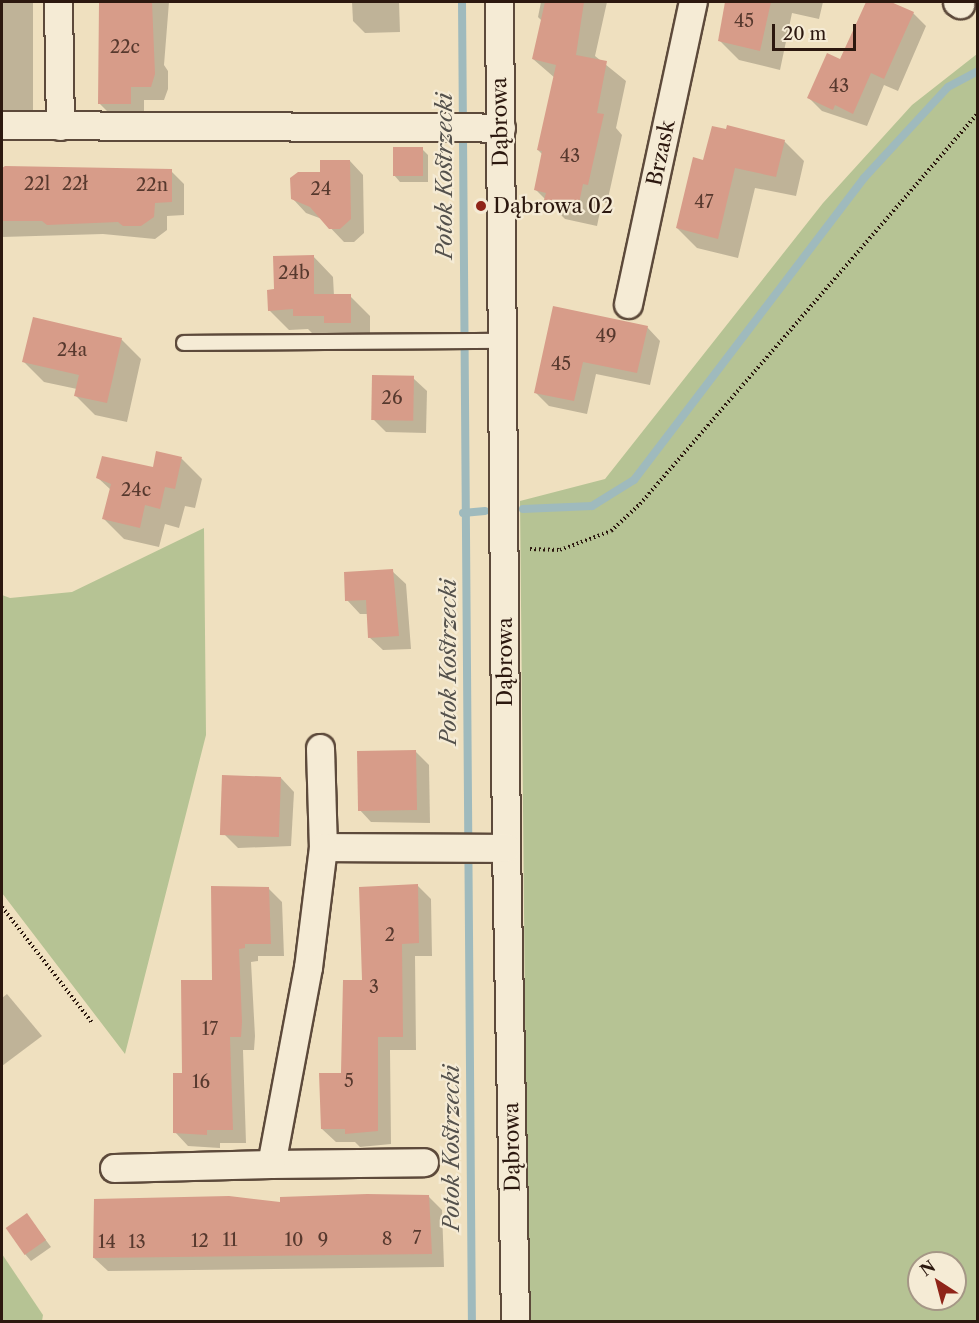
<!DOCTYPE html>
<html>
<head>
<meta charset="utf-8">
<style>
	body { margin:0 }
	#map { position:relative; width:979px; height:1323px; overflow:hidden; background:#efe0bf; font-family:"Libre Caslon Text",serif }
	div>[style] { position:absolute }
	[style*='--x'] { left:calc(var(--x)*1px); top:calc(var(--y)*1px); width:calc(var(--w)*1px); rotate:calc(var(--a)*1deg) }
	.green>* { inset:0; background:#b6c394 }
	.shadow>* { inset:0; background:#0003; transform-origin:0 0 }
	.stream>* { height:8px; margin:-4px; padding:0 4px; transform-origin:4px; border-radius:4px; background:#9fbabd }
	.building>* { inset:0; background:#d79c89; transform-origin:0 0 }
	.path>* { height:4px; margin-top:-2px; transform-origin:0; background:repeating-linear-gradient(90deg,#2c180f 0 1.5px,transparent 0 4.5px) }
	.roads { filter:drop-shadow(2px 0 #5d4a3b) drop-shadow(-2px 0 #5d4a3b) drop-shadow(0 2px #5d4a3b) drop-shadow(0 -2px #5d4a3b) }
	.service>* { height:14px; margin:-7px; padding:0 7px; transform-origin:7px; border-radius:7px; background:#f5ebd5 }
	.minor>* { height:27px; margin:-13.5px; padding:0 13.5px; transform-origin:13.5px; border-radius:13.5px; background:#f5ebd5 }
	.dots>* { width:16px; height:16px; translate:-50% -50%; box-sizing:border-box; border:3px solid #f5ebd5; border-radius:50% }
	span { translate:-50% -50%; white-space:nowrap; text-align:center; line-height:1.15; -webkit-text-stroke:4.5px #f5ebd5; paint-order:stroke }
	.number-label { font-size:18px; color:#57392e }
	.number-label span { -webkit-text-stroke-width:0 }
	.street-label { font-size:21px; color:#2c180f }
	.poi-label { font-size:21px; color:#2c180f }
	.left { translate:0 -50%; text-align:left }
	.water-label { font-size:22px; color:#54514c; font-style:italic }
	.frame { position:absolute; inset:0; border:3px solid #2c180f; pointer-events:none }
	.north { position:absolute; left:907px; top:1251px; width:60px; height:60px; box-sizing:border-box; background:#f5ebd5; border:2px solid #a59786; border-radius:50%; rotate:324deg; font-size:16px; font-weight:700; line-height:24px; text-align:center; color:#2c180f }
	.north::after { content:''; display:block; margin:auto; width:21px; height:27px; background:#8f2418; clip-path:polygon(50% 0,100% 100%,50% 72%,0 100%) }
	.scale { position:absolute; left:772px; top:24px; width:84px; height:27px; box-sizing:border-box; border:3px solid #2c180f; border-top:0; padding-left:8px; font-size:18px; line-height:21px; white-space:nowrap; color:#2c180f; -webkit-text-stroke:4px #f5ebd5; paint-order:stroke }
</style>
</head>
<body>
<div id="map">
	<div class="green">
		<i style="clip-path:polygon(evenodd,977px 54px,977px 1321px,528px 1321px,520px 501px,605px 479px,823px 203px,912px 105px,977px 54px,919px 1263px,955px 1263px,955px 1299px,919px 1299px,919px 1263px)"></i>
		<i style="clip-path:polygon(204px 528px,206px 735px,125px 1054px,2px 893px,2px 595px,10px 598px,72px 592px)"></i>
		<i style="clip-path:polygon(2px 1254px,43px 1315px,42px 1321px,2px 1321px)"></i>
	</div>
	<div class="shadow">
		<i style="left:2px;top:2px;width:31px;height:114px"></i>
		<i style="clip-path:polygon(100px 2px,169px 2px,164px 65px,168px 71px,168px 89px,164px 100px,144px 100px,144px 117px,113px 117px,99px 103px)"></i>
		<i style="clip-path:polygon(352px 2px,399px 2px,400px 32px,365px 33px,353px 21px)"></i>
		<i style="clip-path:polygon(541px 2px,607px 2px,595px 56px,626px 81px,616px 128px,622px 135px,607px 203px,602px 202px,597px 226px,565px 219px,536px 190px,543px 155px,538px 150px,555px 78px,533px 59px,542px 21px,538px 17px)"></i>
		<i style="clip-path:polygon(727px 2px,823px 2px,819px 19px,792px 13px,780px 70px,739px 60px,719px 40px)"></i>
		<i style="clip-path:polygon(868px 2px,887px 2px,913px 13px,926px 26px,898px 91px,884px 85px,867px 126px,822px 111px,809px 98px,841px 61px)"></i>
		<i style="clip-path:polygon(784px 141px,804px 161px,796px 196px,755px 188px,738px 258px,697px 248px,677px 228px,705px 161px)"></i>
		<i style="clip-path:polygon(422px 149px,428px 155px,428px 182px,400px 182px,394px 175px)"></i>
		<i style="clip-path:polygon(350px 161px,363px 175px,364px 233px,354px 242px,344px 242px,322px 219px,306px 213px,293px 199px,321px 174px)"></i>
		<i style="clip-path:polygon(2px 169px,171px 171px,184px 184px,184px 215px,167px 216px,167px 230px,155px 239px,103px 234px,2px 237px)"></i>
		<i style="clip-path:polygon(313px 256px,333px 277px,334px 296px,350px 296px,370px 316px,370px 342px,346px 342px,339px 335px,314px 335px,308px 329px,289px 330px,269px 310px,276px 291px)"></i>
		<i style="clip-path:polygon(554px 307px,647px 327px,660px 341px,650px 385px,596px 374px,587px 414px,549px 406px,536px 393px)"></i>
		<i style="clip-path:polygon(121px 339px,141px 359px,127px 422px,95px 415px,75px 395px,77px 389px,44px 382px,24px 362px)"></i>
		<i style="clip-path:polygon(413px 378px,427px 391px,426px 433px,386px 432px,373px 419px)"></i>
		<i style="clip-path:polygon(157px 453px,182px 459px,202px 479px,195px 508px,185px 506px,179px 528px,165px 524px,159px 547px,124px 539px,104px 519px,111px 490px,98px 478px,154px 468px)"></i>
		<i style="clip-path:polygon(392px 571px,406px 584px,411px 649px,383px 650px,369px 637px,368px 614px,360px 614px,347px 600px)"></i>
		<i style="clip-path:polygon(416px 752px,429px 765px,430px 823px,371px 822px,358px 808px)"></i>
		<i style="clip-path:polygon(281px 778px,294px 792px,291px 846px,238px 848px,224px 834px)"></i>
		<i style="clip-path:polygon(417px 885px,431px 899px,432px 956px,415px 956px,416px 1050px,390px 1050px,391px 1144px,360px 1147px,355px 1142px,336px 1142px,322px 1129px,342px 1074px,363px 981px)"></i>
		<i style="clip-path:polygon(269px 889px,282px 902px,284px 956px,258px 956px,258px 961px,251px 962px,255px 1036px,254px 1050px,243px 1050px,246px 1143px,220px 1143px,220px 1148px,188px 1146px,175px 1132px,184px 1075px,213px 981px)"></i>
		<i style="clip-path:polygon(7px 994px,42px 1036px,2px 1066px,2px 998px)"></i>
		<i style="clip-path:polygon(429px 1197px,442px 1210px,444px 1267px,108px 1271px,94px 1258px,281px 1203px)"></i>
		<i style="clip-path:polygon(27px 1215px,51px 1247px,31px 1261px,25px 1254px)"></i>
	</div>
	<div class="stream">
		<i style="--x:462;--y:2;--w:1320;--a:89.57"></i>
		<i style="--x:523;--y:509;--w:69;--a:-2.5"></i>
		<i style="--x:592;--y:506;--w:49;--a:-31.8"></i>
		<i style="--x:634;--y:480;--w:380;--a:-52.7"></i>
		<i style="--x:864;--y:178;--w:124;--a:-47.3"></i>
		<i style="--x:948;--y:87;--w:34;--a:-28"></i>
		<i style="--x:463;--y:513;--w:22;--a:-5"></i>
	</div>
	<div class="building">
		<i style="clip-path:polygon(99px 2px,152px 2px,155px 74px,151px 87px,131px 87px,131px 104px,98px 104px)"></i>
		<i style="clip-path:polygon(545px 2px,584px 2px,576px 55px,607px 61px,597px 113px,604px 114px,588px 185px,583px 184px,578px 208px,544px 200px,546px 193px,534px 190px,542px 151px,537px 150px,556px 65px,532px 59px)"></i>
		<i style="clip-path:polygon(725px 2px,771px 2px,760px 51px,718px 41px)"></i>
		<i style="clip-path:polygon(866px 2px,891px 2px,914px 12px,884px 79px,871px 73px,853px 114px,835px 105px,833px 110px,807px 98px,827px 53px,840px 59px)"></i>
		<i style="clip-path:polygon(727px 125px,785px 140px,776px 177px,735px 168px,718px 239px,676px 228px,693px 157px,703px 160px,712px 126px,726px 129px)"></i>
		<i style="left:393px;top:147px;width:30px;height:29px"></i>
		<i style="clip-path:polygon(320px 160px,350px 160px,351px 219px,340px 229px,329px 229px,310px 207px,291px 199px,290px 178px,298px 172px,320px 172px)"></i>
		<i style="clip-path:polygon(5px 166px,172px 169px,172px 202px,155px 203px,154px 217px,141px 226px,123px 226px,118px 222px,47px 225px,42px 221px,2px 221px,2px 168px)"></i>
		<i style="clip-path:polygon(314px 255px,314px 294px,351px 294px,351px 323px,324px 323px,324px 316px,293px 316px,293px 309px,268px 311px,267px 290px,274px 289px,273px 256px)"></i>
		<i style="clip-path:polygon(553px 306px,648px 326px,637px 373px,583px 362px,574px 401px,534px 393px)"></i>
		<i style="clip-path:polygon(33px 317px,122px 338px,107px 403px,74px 396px,79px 375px,22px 362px)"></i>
		<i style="left:372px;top:375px;width:42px;height:45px;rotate:1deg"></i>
		<i style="clip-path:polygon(156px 451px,182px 457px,175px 489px,165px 487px,160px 509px,145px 505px,140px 528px,102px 519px,111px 484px,96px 478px,102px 456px,153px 467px)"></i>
		<i style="clip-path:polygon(393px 569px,399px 636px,368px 638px,366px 600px,345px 601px,344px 572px)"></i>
		<i style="left:416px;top:750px;width:60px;height:59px;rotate:89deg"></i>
		<i style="left:222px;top:775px;width:59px;height:60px;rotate:2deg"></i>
		<i style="clip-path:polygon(418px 884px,419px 943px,402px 944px,403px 1037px,378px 1037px,378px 1131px,345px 1134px,345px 1129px,321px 1129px,319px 1073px,341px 1073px,343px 980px,362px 980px,359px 887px)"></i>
		<i style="clip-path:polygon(211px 886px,269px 887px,271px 944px,245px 944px,245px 948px,239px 949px,242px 1022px,241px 1037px,230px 1037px,233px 1130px,207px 1130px,207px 1135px,173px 1133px,173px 1073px,182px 1073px,181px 980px,212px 980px)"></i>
		<i style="clip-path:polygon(367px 1194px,429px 1195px,432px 1254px,93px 1258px,94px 1199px,229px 1196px,280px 1202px,280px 1197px)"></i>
		<i style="left:27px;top:1213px;width:33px;height:26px;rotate:55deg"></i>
	</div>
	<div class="path">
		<i style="--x:530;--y:549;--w:30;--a:2"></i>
		<i style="--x:560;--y:550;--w:54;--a:-20.4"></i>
		<i style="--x:611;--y:531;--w:40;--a:-43"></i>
		<i style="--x:640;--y:504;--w:517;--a:-49.16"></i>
		<i style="--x:2;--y:907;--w:148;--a:52.1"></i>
	</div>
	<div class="roads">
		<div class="service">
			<i style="--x:184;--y:343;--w:319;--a:-0.4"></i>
		</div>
		<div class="minor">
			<i style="--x:58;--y:2;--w:124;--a:89.1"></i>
			<i style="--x:499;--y:2;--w:846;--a:89.53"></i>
			<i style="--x:506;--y:848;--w:474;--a:88.9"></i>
			<i style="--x:957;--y:2;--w:4;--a:34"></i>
			<i style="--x:2;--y:125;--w:499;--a:0.3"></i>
			<i style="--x:628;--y:304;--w:309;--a:-77.9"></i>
			<i style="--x:320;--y:748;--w:99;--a:88.3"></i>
			<i style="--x:323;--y:847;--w:183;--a:0.3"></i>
			<i style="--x:323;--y:847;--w:121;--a:97.1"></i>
			<i style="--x:308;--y:967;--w:200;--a:100.6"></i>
			<i style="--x:271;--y:1164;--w:153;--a:-0.7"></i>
			<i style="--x:114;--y:1168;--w:157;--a:-1.5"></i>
		</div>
	</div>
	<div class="dots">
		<i style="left:481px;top:206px;background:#8f2418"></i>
	</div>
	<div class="number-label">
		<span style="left:744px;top:21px">45</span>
		<span style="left:125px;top:47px">22c</span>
		<span style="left:839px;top:86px">43</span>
		<span style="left:570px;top:156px">43</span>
		<span style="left:37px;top:184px">22l</span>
		<span style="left:75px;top:184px">22ł</span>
		<span style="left:152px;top:185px">22n</span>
		<span style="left:321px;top:189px">24</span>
		<span style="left:704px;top:202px">47</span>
		<span style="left:294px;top:273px">24b</span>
		<span style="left:606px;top:336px">49</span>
		<span style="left:72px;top:350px">24a</span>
		<span style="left:561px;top:364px">45</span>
		<span style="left:392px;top:398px">26</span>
		<span style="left:136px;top:490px">24c</span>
		<span style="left:390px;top:935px">2</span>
		<span style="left:374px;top:987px">3</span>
		<span style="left:210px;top:1029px">17</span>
		<span style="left:349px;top:1081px">5</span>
		<span style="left:201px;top:1082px">16</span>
		<span style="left:417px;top:1238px">7</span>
		<span style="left:387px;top:1239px">8</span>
		<span style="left:230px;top:1240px">11</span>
		<span style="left:294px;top:1240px">10</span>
		<span style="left:323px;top:1240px">9</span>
		<span style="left:200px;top:1241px">12</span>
		<span style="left:107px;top:1242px">14</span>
		<span style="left:137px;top:1242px">13</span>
	</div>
	<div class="street-label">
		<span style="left:500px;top:122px;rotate:-91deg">Dąbrowa</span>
		<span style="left:661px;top:153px;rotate:-78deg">Brzask</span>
		<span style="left:505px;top:662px;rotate:-90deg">Dąbrowa</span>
		<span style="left:512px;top:1147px;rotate:-91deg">Dąbrowa</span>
	</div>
	<div class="poi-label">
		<span class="left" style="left:493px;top:206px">Dąbrowa 02</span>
	</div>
	<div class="water-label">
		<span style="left:445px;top:176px;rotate:-90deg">Potok Kostrzecki</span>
		<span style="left:449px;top:662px;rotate:-90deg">Potok Kostrzecki</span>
		<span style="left:452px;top:1148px;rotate:-90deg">Potok Kostrzecki</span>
	</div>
	<div class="frame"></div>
	<div class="north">N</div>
	<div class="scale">20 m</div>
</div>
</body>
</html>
